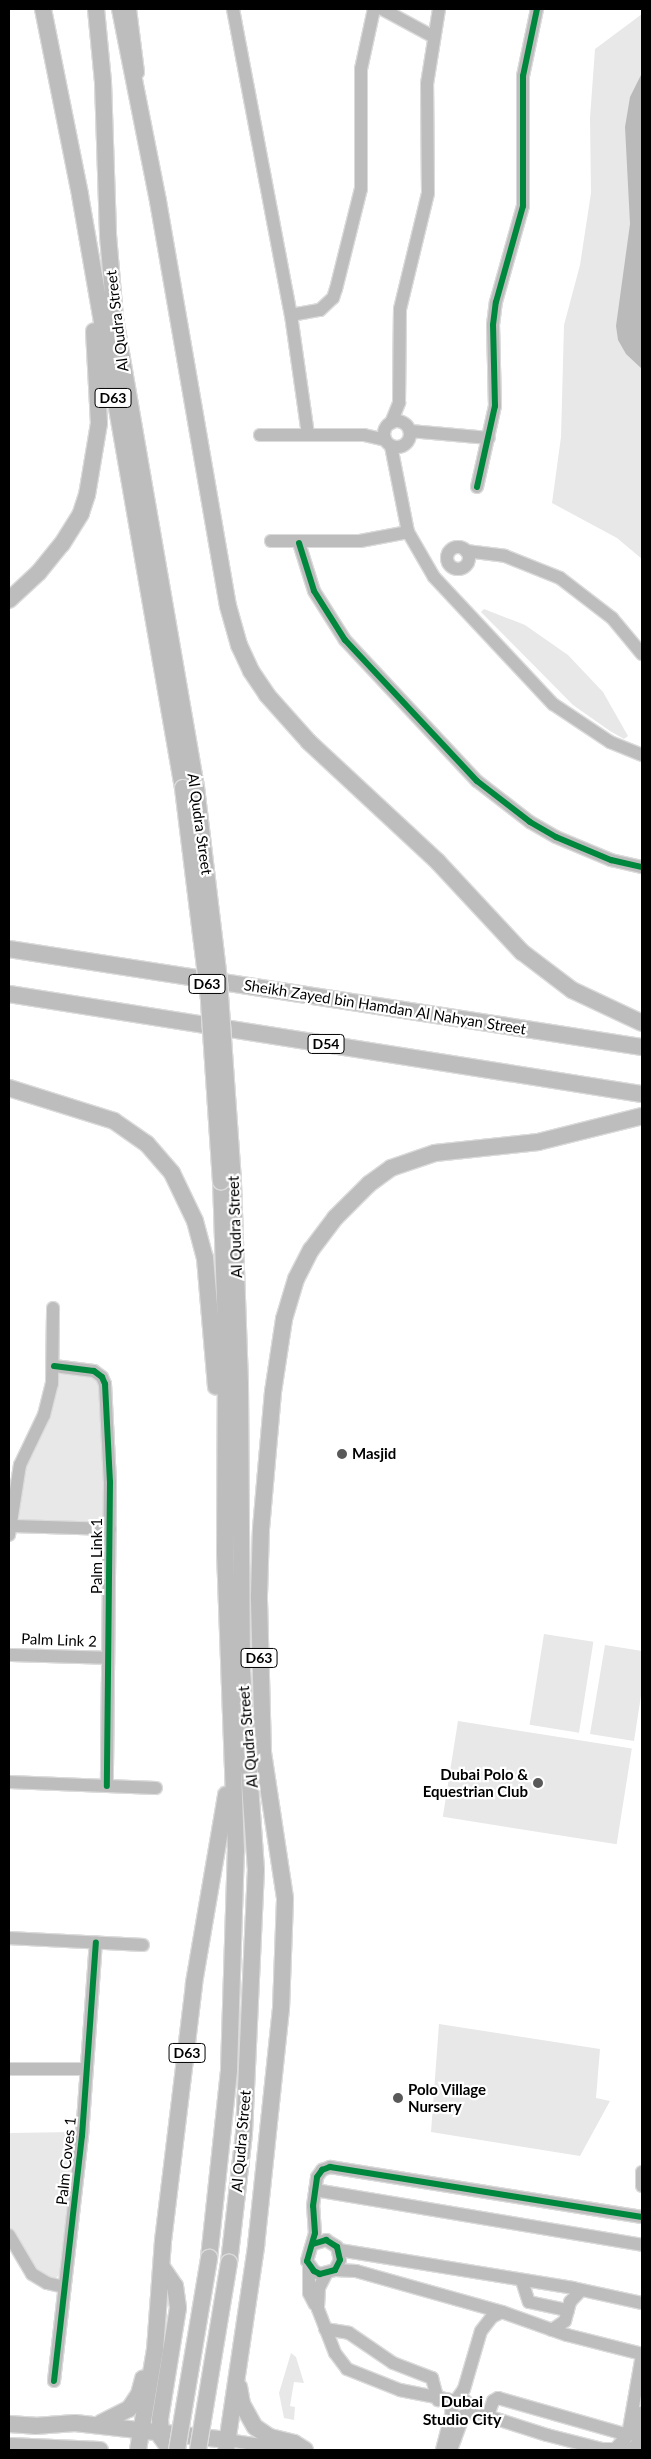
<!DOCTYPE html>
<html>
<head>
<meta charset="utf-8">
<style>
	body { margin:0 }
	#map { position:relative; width:651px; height:2459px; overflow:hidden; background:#fff; font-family:Lato,sans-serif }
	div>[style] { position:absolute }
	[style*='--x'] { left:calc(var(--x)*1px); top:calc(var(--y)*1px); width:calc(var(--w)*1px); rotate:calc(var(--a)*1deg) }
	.green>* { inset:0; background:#e8e8e8; transform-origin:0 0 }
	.water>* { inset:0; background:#bababa }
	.roads { filter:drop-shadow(1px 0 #dbdbdb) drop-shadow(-1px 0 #dbdbdb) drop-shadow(0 1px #dbdbdb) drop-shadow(0 -1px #dbdbdb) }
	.minor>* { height:12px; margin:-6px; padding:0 6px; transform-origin:6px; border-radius:6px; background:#bdbdbd }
	.minor>.ring { margin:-6px; padding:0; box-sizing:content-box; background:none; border:12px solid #bdbdbd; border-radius:50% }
	.major>* { height:16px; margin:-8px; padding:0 8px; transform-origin:8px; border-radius:8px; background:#bdbdbd }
	.bridges { filter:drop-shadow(1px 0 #dbdbdb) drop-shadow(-1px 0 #dbdbdb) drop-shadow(0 1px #dbdbdb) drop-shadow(0 -1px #dbdbdb) }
	.major-bridge>* { height:16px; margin:-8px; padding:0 8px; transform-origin:8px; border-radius:8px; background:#bdbdbd }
	.cycleway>* { height:6px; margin:-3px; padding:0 3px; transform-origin:3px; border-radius:3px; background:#00873e }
	.dots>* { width:14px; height:14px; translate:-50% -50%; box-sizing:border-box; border:2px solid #fff; border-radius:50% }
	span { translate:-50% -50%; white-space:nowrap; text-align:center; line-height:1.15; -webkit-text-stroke:4.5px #fff; paint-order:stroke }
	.shield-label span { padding:1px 4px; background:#fff; border:1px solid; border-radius:4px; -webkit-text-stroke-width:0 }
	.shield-label { font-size:14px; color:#000; font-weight:700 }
	.street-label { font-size:15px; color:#000 }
	.poi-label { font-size:15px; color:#000; font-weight:700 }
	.left { translate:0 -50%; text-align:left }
	.right { translate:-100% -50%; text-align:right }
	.neighbourhood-label { font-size:16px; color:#000; font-weight:700 }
	.frame { position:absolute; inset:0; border:10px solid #000; pointer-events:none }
</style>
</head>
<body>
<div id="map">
	<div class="green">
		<i style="clip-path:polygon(642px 14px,642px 559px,617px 538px,552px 503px,561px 437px,564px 325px,580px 265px,591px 193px,590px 118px,595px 49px)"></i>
		<i style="clip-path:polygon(484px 609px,525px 625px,568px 655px,603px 692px,628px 736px,624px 739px,610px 731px,573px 705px,481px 612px)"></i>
		<i style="clip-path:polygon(55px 1369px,89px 1373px,102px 1382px,108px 1525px,15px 1521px,18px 1486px)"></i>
		<i style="left:544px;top:1634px;width:50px;height:92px;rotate:9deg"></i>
		<i style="clip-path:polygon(605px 1645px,642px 1651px,642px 1689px,634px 1741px,590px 1734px)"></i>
		<i style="left:458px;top:1721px;width:176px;height:97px;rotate:9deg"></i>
		<i style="clip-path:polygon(439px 2024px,600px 2049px,596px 2098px,610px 2101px,580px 2156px,431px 2132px)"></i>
		<i style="clip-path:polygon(75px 2132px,61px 2274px,51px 2282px,38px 2276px,9px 2228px,9px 2133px)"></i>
		<i style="clip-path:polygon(291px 2353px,296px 2357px,304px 2383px,294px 2382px,290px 2406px,295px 2407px,294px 2420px,284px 2418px,279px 2393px)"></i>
	</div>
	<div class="water">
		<i style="clip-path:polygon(642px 73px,642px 369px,626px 354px,618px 340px,616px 326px,630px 224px,625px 127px,630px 97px)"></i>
	</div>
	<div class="roads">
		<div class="minor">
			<i style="--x:130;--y:9;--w:64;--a:82.8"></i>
			<i style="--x:233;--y:9;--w:311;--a:79.3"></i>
			<i style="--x:291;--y:315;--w:121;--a:81.9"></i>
			<i style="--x:382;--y:9;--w:59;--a:28.3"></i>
			<i style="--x:291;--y:315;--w:29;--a:-10"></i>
			<i style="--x:320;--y:310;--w:18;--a:-43"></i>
			<i style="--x:333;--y:298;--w:9;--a:-72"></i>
			<i style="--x:336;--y:289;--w:103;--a:-76"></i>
			<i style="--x:361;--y:189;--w:120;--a:-90"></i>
			<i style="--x:361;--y:69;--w:61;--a:-77.8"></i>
			<i class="ring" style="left:384px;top:421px;width:14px;height:14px"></i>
			<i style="--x:391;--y:423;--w:22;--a:-68"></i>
			<i style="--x:399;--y:403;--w:94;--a:-89.4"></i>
			<i style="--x:400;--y:309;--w:119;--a:-76.4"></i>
			<i style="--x:428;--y:193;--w:109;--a:-90.5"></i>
			<i style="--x:427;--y:84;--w:76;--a:-80.9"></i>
			<i style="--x:410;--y:431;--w:79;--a:5.1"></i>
			<i style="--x:260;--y:435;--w:104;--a:0"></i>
			<i style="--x:364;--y:435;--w:22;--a:13"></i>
			<i style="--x:391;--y:446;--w:88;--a:78.8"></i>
			<i style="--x:408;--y:532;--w:52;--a:60"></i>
			<i style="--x:434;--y:577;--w:174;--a:46.9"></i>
			<i style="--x:553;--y:704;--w:69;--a:33.7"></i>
			<i style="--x:610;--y:742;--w:35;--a:22"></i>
			<i style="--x:477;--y:487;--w:83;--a:-77.5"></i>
			<i style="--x:495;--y:406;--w:81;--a:-91.4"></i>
			<i style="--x:493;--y:325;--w:23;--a:-83"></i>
			<i style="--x:496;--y:302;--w:100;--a:-74.3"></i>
			<i style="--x:523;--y:206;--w:130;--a:-90"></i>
			<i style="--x:523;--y:76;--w:68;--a:-78.2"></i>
			<i style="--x:271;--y:541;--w:89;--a:0"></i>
			<i style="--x:360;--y:541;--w:49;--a:-10.6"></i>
			<i style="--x:299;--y:543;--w:50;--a:72.6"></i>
			<i style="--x:314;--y:591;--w:58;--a:57.7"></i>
			<i style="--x:345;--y:640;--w:193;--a:46.9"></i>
			<i style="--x:477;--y:781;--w:67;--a:37.7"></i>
			<i style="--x:530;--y:822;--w:30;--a:30"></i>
			<i style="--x:556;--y:837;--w:60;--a:22.7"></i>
			<i style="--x:611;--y:860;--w:32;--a:13"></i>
			<i class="ring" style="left:447px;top:547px;width:10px;height:10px"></i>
			<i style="--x:466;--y:551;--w:39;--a:7"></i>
			<i style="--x:505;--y:556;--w:59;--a:21.8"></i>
			<i style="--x:560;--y:578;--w:66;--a:37.6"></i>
			<i style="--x:612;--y:618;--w:47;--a:50.2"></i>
			<i style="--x:54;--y:1366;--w:40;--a:7.1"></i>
			<i style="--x:94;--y:1371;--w:10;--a:37"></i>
			<i style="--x:102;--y:1377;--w:8;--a:67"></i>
			<i style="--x:105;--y:1384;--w:98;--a:87.1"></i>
			<i style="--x:110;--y:1482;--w:304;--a:90.6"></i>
			<i style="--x:13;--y:1526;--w:97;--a:1.8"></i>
			<i style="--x:9;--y:1535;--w:71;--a:-81.1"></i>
			<i style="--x:20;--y:1465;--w:55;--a:-64.4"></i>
			<i style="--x:44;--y:1415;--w:32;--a:-76"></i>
			<i style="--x:52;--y:1384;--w:76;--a:-89.2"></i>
			<i style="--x:9;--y:1655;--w:99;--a:1.7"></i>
			<i style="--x:9;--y:1782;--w:147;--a:2.3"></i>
			<i style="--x:9;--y:1938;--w:134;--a:3"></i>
			<i style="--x:9;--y:2069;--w:78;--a:0"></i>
			<i style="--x:642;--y:2172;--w:14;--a:90"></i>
			<i style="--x:315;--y:2190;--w:332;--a:9.5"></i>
			<i style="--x:9;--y:2235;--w:45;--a:59.5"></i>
			<i style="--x:32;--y:2274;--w:17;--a:31"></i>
			<i style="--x:47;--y:2283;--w:17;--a:13"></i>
			<i style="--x:313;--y:2244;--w:14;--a:-17"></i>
			<i style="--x:326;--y:2240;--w:13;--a:32"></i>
			<i style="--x:337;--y:2247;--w:13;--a:77"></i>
			<i style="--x:340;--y:2260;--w:11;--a:117"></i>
			<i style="--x:335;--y:2270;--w:16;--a:165"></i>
			<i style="--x:320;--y:2274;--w:7;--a:-153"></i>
			<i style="--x:314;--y:2271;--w:12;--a:-125"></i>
			<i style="--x:307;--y:2261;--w:29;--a:-74"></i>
			<i style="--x:315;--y:2233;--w:27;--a:-94"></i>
			<i style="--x:313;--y:2206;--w:29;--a:-82"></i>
			<i style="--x:317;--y:2177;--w:9;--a:-54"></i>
			<i style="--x:322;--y:2170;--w:9;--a:-21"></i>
			<i style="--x:330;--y:2167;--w:316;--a:9.1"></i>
			<i style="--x:339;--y:2250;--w:237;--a:9.2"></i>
			<i style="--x:573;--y:2288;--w:71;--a:12.3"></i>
			<i style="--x:309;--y:2267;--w:26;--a:90"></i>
			<i style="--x:309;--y:2293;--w:13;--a:63"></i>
			<i style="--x:335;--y:2270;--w:21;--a:3"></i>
			<i style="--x:356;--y:2271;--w:152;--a:15.7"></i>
			<i style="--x:502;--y:2312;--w:69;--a:19.5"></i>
			<i style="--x:567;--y:2335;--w:77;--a:14.2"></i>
			<i style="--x:326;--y:2274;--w:16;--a:117"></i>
			<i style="--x:319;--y:2288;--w:21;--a:93"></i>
			<i style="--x:318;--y:2309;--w:47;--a:68.9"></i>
			<i style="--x:335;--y:2353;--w:20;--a:53"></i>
			<i style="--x:347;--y:2369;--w:57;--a:21.6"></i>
			<i style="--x:400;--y:2390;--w:56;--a:11.3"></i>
			<i style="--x:522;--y:2281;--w:22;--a:72"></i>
			<i style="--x:529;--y:2302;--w:40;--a:12"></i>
			<i style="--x:325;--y:2329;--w:24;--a:9"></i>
			<i style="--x:349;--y:2333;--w:53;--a:34.3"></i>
			<i style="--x:393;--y:2363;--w:42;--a:21"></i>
			<i style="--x:432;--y:2378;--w:23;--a:75"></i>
			<i style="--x:552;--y:2330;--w:16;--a:-35"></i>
			<i style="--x:565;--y:2321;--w:20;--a:-75"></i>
			<i style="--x:570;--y:2302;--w:16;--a:-47"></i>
			<i style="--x:54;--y:2381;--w:247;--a:-83.5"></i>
			<i style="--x:82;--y:2136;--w:194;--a:-85.9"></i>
			<i style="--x:457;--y:2399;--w:12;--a:-55"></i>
			<i style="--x:464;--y:2389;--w:60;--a:-73.7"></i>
			<i style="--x:481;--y:2331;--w:18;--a:-52"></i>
			<i style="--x:492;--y:2317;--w:11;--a:-27"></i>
			<i class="ring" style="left:451px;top:2399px;width:6px;height:6px"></i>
			<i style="--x:468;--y:2405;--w:16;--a:35"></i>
			<i style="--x:481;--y:2414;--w:69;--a:17.7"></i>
			<i style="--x:547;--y:2435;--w:57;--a:14.3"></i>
			<i style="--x:602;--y:2449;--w:13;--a:0"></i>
			<i style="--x:615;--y:2449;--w:19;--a:-47"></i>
			<i style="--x:628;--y:2435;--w:81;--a:-80.1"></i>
			<i style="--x:488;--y:2415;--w:15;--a:-70"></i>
			<i style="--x:493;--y:2401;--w:6;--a:-31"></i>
			<i style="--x:498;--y:2398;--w:135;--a:15.9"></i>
			<i style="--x:227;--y:2440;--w:69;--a:8.4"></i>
			<i style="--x:621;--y:2446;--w:9;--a:18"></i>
			<i style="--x:630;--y:2449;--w:8;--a:-30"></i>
			<i style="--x:637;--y:2445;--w:33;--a:-81"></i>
			<i style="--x:442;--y:2450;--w:40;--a:-75.6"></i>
			<i style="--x:451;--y:2450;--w:37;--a:-70"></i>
		</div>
		<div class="major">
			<i style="--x:43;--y:9;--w:190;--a:78.7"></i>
			<i style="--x:80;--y:195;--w:602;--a:80.15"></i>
			<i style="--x:96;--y:9;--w:73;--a:84.5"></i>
			<i style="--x:103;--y:82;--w:153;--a:88.1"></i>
			<i style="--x:108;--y:235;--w:83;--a:85.2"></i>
			<i style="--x:115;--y:318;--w:476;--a:80.2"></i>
			<i style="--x:120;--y:9;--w:196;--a:78.8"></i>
			<i style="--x:158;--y:201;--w:411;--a:80.2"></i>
			<i style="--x:228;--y:606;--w:41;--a:74.2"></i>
			<i style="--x:239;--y:645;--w:29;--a:65"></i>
			<i style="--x:251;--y:671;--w:29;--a:56"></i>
			<i style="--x:267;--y:695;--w:63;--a:48.2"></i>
			<i style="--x:309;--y:742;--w:175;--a:42.9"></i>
			<i style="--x:437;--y:861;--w:125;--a:47"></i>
			<i style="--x:522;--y:952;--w:63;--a:37.2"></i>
			<i style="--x:572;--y:990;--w:77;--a:25.2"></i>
			<i style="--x:9;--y:600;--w:41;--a:-43"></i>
			<i style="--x:39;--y:572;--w:36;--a:-51"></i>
			<i style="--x:62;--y:544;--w:36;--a:-58"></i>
			<i style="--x:81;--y:513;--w:19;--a:-72"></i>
			<i style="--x:87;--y:495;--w:73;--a:-80.5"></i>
			<i style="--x:99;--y:423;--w:92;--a:-93.1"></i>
			<i style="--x:9;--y:949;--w:641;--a:8.8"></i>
			<i style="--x:9;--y:994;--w:641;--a:8.98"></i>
			<i style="--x:9;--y:1088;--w:110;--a:17.4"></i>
			<i style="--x:114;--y:1121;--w:40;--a:34.9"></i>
			<i style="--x:147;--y:1144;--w:38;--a:49"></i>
			<i style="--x:172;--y:1173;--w:53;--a:64.4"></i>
			<i style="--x:195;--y:1221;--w:38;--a:75"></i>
			<i style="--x:205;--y:1258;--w:129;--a:85.1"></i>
			<i style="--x:209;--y:2258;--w:189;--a:-83.9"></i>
			<i style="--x:229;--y:2070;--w:219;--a:-88.2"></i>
			<i style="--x:236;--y:1851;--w:296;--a:-92.1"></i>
			<i style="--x:225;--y:1555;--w:225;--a:-89.7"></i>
			<i style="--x:226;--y:1330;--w:148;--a:-91.9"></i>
			<i style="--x:229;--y:2263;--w:131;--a:-83.4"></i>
			<i style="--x:244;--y:2133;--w:263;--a:-87.4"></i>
			<i style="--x:256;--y:1870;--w:198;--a:-94"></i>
			<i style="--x:242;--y:1672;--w:288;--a:-90.4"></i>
			<i style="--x:240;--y:1384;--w:204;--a:-92"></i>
			<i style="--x:162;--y:2267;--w:23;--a:56"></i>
			<i style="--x:175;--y:2286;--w:22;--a:82"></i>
			<i style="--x:178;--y:2308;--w:112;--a:99.2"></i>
			<i style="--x:160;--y:2419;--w:18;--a:87"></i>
			<i style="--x:161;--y:2437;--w:16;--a:55"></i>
			<i style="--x:239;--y:2387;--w:17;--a:80"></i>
			<i style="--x:242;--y:2404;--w:26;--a:61"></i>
			<i style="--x:255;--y:2427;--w:18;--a:34"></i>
			<i style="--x:270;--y:2437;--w:25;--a:14"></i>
			<i style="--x:294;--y:2443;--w:13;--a:32"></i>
			<i style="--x:101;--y:2423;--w:31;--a:-27"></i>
			<i style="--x:129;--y:2409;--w:18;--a:-56"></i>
			<i style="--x:139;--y:2394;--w:16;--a:-75"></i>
			<i style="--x:9;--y:2424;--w:26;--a:4"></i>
			<i style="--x:35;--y:2426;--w:40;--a:-4.3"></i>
			<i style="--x:75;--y:2423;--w:153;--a:6.4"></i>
			<i style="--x:9;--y:2446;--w:91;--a:2.5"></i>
			<i style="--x:138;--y:2450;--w:101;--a:-80.4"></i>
			<i style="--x:155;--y:2350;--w:109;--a:-85.8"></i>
			<i style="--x:163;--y:2241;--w:260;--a:-83.1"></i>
			<i style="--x:194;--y:1983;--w:191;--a:-80.3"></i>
			<i style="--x:226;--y:2450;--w:206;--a:-81.6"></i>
			<i style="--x:256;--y:2246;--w:238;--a:-84"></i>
			<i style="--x:281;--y:2009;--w:111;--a:-87.9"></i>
			<i style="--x:285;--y:1898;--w:147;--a:-98.6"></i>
			<i style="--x:263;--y:1753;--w:158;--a:-91.5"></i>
			<i style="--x:259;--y:1595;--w:66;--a:-88.3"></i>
			<i style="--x:261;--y:1529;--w:138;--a:-85"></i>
			<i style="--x:273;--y:1392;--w:74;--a:-81.4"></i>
			<i style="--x:284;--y:1319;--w:42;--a:-73.3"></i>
			<i style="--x:296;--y:1279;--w:33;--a:-63"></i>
			<i style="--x:311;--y:1250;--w:40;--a:-53"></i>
			<i style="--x:335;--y:1218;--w:48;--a:-45"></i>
			<i style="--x:369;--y:1184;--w:27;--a:-36"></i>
			<i style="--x:391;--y:1168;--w:46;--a:-18.8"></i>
			<i style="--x:435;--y:1153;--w:104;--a:-6.1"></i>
			<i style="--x:538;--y:1142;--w:107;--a:-14"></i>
		</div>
	</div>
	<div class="bridges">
		<div class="major-bridge">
			<i style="--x:196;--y:787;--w:195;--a:83.2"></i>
			<i style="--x:219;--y:981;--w:199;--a:86"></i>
			<i style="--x:183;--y:788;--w:215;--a:83"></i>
			<i style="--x:209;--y:1001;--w:181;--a:86.2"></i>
			<i style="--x:177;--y:2450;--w:195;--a:-80.5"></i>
			<i style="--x:198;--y:2450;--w:190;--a:-80.6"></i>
		</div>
	</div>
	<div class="cycleway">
		<i style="--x:477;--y:487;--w:83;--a:-77.5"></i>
		<i style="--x:495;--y:406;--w:81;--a:-91.4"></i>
		<i style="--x:493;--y:325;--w:23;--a:-83"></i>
		<i style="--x:496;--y:302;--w:100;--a:-74.3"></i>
		<i style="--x:523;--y:206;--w:130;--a:-90"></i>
		<i style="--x:523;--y:76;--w:68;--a:-78.2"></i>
		<i style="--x:299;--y:543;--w:50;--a:72.6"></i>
		<i style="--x:314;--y:591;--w:58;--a:57.7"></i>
		<i style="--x:345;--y:640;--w:193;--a:46.9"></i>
		<i style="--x:477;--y:781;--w:67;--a:37.7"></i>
		<i style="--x:530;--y:822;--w:30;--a:30"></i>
		<i style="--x:556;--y:837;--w:60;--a:22.7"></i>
		<i style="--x:611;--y:860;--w:32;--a:13"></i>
		<i style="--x:54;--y:1366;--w:40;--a:7.1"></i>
		<i style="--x:94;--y:1371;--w:10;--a:37"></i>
		<i style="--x:102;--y:1377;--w:8;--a:67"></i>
		<i style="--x:105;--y:1384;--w:98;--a:87.1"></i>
		<i style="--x:110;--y:1482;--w:304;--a:90.6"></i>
		<i style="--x:313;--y:2244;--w:14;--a:-17"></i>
		<i style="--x:326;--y:2240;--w:13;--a:32"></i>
		<i style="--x:337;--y:2247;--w:13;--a:77"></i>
		<i style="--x:340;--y:2260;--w:11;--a:117"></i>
		<i style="--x:335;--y:2270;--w:16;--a:165"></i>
		<i style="--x:320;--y:2274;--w:7;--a:-153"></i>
		<i style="--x:314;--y:2271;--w:12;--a:-125"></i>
		<i style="--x:307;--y:2261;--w:29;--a:-74"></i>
		<i style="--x:315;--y:2233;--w:27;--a:-94"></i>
		<i style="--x:313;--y:2206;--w:29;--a:-82"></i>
		<i style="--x:317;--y:2177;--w:9;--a:-54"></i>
		<i style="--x:322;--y:2170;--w:9;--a:-21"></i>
		<i style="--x:330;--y:2167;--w:316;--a:9.1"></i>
		<i style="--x:54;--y:2381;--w:247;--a:-83.5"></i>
		<i style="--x:82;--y:2136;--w:194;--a:-85.9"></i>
	</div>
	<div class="dots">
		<i style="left:342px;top:1454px;background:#595959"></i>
		<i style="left:538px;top:1783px;background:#595959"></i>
		<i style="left:398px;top:2098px;background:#595959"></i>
	</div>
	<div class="shield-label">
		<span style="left:113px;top:398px">D63</span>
		<span style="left:207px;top:984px">D63</span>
		<span style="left:326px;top:1044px">D54</span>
		<span style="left:259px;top:1658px">D63</span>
		<span style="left:187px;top:2053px">D63</span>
	</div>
	<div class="street-label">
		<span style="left:117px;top:321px;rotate:-97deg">Al Qudra Street</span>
		<span style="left:200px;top:824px;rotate:82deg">Al Qudra Street</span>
		<span style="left:385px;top:1007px;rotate:9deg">Sheikh Zayed bin Hamdan Al Nahyan Street</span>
		<span style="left:235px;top:1227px;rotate:-92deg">Al Qudra Street</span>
		<span style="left:97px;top:1556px;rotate:-90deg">Palm Link 1</span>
		<span style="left:59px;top:1640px;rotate:2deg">Palm Link 2</span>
		<span style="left:248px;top:1737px;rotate:-95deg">Al Qudra Street</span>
		<span style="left:241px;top:2141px;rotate:-85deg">Al Qudra Street</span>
		<span style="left:66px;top:2161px;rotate:-84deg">Palm Coves 1</span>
	</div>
	<div class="poi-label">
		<span class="left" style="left:352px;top:1454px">Masjid</span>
		<span class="right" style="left:528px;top:1783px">Dubai Polo &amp;<br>Equestrian Club</span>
		<span class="left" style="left:408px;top:2098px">Polo Village<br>Nursery</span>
	</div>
	<div class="neighbourhood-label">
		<span style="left:462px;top:2410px">Dubai<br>Studio City</span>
	</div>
	<div class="frame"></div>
</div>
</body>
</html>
